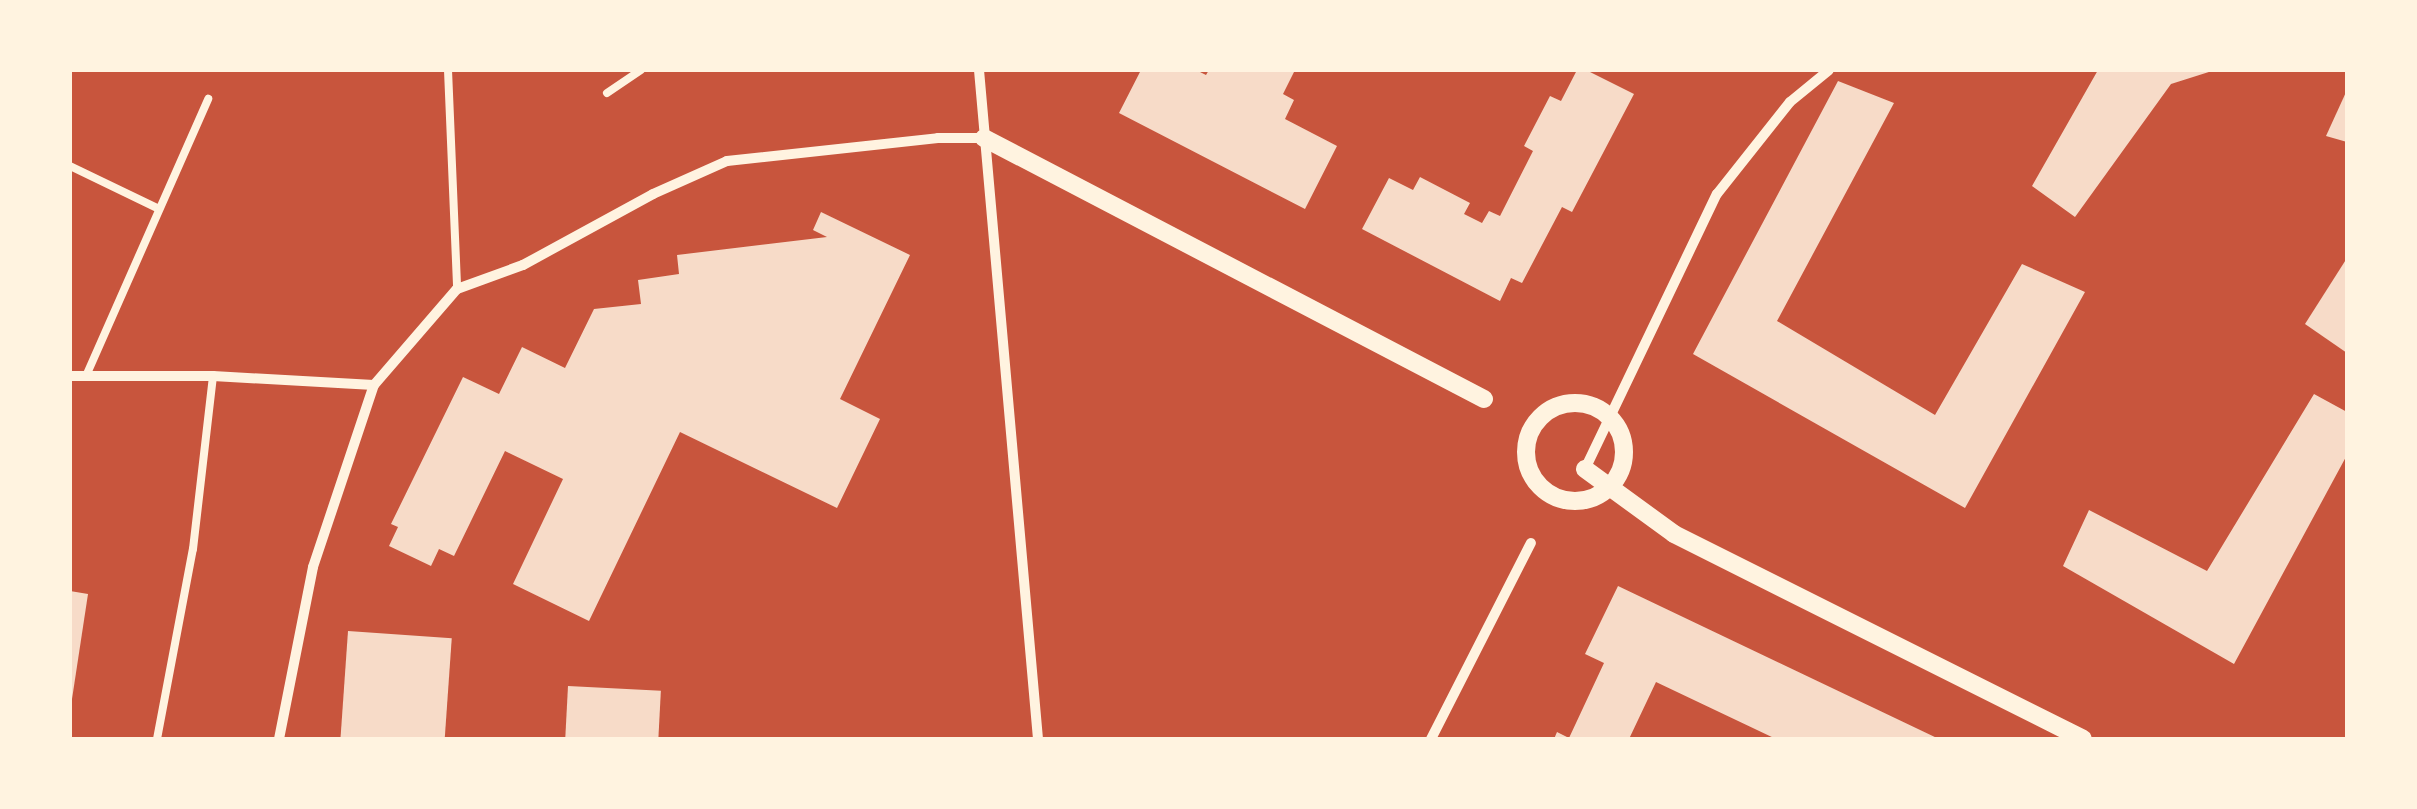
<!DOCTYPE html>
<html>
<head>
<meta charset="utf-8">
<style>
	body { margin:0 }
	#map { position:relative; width:2417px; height:809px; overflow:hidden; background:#c8553d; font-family:"Zilla Slab",serif }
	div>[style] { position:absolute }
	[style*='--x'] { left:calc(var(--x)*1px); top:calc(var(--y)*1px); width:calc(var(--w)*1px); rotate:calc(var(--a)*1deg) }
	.building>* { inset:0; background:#f7dbc8; transform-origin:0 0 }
	.service>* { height:8px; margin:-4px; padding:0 4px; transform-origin:4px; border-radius:4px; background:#fff3e0 }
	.minor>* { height:10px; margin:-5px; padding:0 5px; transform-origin:5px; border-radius:5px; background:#fff3e0 }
	.tertiary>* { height:18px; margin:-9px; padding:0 9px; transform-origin:9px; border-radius:9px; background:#fff3e0 }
	.tertiary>.ring { margin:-9px; padding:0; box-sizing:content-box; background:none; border:18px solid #fff3e0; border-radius:50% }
	span { translate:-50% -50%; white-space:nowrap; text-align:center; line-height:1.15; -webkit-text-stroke:8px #fff3e0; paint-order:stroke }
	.frame { position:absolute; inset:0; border:72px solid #fff3e0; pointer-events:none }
</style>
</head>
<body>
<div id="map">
	<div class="building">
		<i style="clip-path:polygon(1141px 70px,1196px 70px,1206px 75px,1209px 70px,1295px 70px,1283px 94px,1294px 100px,1285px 119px,1337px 146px,1305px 209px,1119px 113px)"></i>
		<i style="clip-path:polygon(1577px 70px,1586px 70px,1634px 94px,1572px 212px,1562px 207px,1522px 283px,1511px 278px,1500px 301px,1362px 229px,1389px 178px,1413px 190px,1420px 177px,1470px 203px,1464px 214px,1482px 223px,1489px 211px,1500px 216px,1533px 151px,1524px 146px,1550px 96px,1561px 101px)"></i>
		<i style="clip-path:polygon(2098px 70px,2212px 71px,2171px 84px,2075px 217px,2032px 186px)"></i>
		<i style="clip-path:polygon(1838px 81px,1894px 103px,1777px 321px,1935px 415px,2022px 264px,2085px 292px,1965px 508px,1693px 354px)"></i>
		<i style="clip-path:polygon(2347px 90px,2347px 142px,2326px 136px)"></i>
		<i style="clip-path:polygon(821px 212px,910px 255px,840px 399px,880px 419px,837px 508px,680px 432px,589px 621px,513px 584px,563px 479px,505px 451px,454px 556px,439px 549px,431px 566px,389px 546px,398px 527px,391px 524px,463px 377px,499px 394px,522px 347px,565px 368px,594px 309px,641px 304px,638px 280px,679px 274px,677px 255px,827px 237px,813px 230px)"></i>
		<i style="clip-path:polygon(2347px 258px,2347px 353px,2305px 324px)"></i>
		<i style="clip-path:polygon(2314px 394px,2347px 412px,2347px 455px,2234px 664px,2063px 566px,2089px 510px,2207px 571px)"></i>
		<i style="clip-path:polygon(1618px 586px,1939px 739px,1776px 739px,1656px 682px,1629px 739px,1554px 739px,1557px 732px,1569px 738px,1604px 663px,1585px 654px)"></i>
		<i style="clip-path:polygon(70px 591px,88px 594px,72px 699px,70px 699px)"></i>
		<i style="left:348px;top:631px;width:104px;height:108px;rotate:4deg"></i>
		<i style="left:568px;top:686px;width:93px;height:53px;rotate:3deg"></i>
	</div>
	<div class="service">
		<i style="--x:448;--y:70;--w:219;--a:87.6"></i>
		<i style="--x:607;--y:93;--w:41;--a:-34.1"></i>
		<i style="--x:70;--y:166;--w:97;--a:25.8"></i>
		<i style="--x:86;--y:376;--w:303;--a:-66.2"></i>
		<i style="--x:157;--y:739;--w:193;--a:-79.3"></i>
		<i style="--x:193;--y:549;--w:174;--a:-83.4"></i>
	</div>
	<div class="minor">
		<i style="--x:979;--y:70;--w:672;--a:84.96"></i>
		<i style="--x:70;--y:376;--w:143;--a:0"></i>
		<i style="--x:213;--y:376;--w:161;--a:3.2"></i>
		<i style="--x:1585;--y:469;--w:305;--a:-64.4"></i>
		<i style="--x:1717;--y:194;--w:117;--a:-51.6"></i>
		<i style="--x:1790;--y:102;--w:50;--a:-39.4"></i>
		<i style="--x:279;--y:739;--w:175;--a:-78.8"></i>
		<i style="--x:313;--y:567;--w:192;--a:-71.5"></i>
		<i style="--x:374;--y:385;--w:127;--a:-49.2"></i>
		<i style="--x:457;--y:289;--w:70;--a:-20"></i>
		<i style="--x:523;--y:265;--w:148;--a:-28.6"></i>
		<i style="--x:653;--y:194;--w:81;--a:-24"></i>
		<i style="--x:727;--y:161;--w:212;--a:-6.2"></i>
		<i style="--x:938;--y:138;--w:46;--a:0"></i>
		<i style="--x:1431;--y:739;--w:220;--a:-63"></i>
	</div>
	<div class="tertiary">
		<i style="--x:984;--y:138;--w:564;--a:27.56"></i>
		<i class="ring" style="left:1526px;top:403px;width:80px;height:80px"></i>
		<i style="--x:1585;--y:469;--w:110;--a:36.1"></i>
		<i style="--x:1674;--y:534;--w:457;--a:26.6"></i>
	</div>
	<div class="frame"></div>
</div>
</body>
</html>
